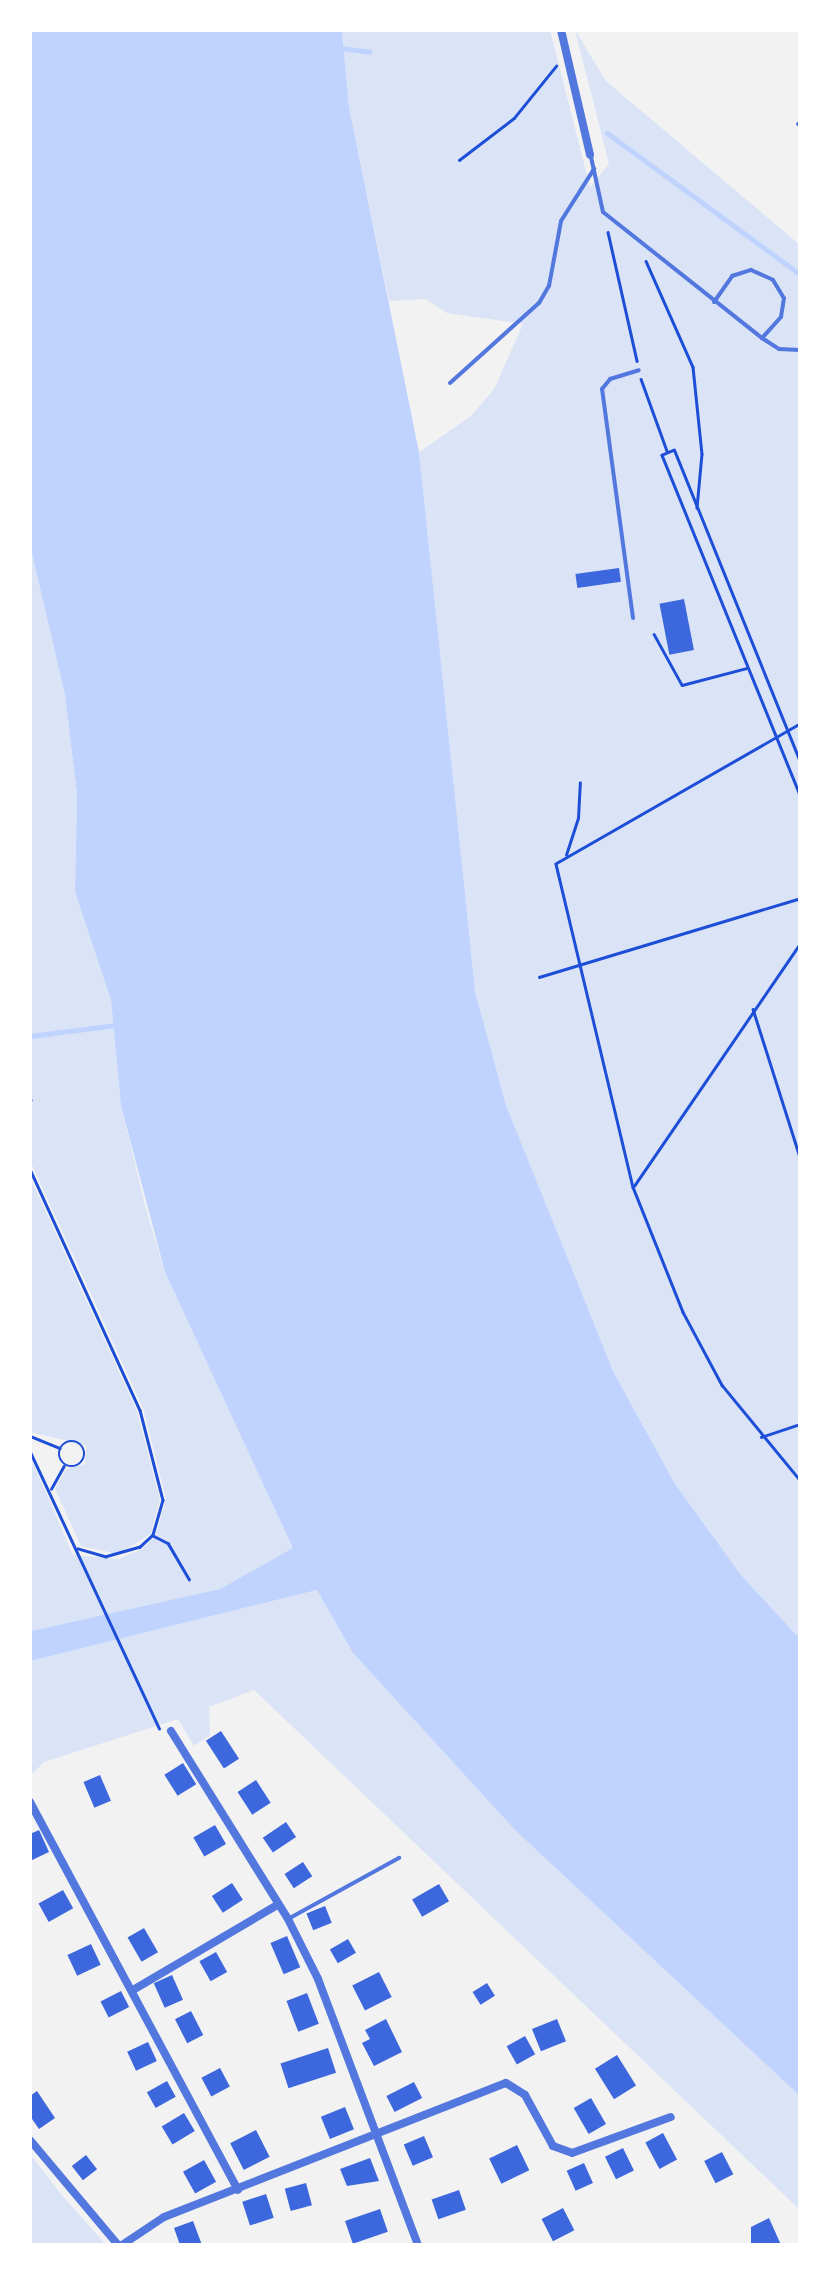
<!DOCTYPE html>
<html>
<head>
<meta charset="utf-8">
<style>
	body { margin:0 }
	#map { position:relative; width:830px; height:2275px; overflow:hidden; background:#f2f2f2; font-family:"Sofia Sans Condensed",sans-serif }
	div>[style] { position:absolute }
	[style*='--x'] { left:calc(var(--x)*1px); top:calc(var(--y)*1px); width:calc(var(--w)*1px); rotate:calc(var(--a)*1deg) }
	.green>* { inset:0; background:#dbe4f7 }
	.water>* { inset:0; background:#bfd3fe }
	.stream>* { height:5px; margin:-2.5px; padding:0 2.5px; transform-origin:2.5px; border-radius:2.5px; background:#bfd3fe }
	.building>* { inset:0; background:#3d67dc; transform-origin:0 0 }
	.path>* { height:2.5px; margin:-1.25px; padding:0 1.25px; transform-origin:1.25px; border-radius:1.25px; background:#1d4ed8 }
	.path>.ring { margin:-1.25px; padding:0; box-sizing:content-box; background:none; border:2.5px solid #1d4ed8; border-radius:50% }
	.service>* { height:4px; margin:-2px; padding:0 2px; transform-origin:2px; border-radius:2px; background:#5277de }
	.minor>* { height:8px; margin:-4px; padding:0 4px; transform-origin:4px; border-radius:4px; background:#5277de }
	span { translate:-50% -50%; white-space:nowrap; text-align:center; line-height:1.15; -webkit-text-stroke:9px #fff; paint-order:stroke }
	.frame { position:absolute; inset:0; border:32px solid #fff; pointer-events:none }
</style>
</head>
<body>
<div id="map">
	<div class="green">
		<i style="clip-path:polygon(342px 30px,550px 30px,590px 187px,609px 164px,575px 30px,606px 81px,800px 245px,800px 1639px,741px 1575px,675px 1484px,613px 1371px,506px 1105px,475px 991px,455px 844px,419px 452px,471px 416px,494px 389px,523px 324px,447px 313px,426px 299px,389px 301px,349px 107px)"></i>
		<i style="clip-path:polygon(30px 545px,65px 695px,77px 794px,75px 892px,111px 1000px,121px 1106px,146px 1209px,165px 1272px,294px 1548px,220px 1589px,30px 1632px,30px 1456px,73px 1555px,119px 1559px,142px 1549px,155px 1536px,166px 1499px,143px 1408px,30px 1161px)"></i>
		<i style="clip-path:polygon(30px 1177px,137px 1411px,160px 1499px,151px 1534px,118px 1554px,81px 1546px,55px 1489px,66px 1469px,85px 1464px,86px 1445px,30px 1432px)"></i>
		<i style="clip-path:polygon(317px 1590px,353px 1653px,515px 1830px,800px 2096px,800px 2210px,254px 1690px,209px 1707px,210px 1735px,194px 1746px,178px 1719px,44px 1762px,30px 1776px,30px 1661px)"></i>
		<i style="clip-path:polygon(30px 2154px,60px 2193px,106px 2245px,30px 2245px)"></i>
	</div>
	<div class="water">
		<i style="clip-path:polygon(30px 30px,342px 30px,349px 107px,419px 452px,475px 991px,506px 1105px,613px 1371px,675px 1484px,741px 1575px,800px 1639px,800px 2096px,515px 1830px,353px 1653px,317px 1590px,30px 1661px,32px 1631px,220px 1589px,293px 1548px,165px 1272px,121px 1106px,111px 1000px,75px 892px,77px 794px,65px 695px,30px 545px)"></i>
	</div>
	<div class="stream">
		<i style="--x:339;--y:48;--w:31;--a:7"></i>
		<i style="--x:607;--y:133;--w:239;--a:36.2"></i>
		<i style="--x:30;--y:1036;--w:87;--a:-7.3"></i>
	</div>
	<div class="building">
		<i style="left:619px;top:568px;width:14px;height:44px;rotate:82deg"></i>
		<i style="left:684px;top:599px;width:52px;height:25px;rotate:79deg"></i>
		<i style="left:221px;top:1731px;width:33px;height:18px;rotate:57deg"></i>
		<i style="left:183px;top:1763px;width:25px;height:22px;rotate:58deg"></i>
		<i style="left:100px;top:1775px;width:28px;height:18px;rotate:67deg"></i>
		<i style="left:256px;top:1780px;width:27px;height:22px;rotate:57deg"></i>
		<i style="left:286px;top:1822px;width:18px;height:28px;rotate:56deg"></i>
		<i style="left:215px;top:1825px;width:22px;height:25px;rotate:60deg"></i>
		<i style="clip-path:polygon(39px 1830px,49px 1852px,30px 1861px,30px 1834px)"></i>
		<i style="left:303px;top:1862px;width:17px;height:22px;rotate:57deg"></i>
		<i style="left:232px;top:1883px;width:20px;height:24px;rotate:57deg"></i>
		<i style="left:439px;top:1884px;width:20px;height:31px;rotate:60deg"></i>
		<i style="left:63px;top:1890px;width:21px;height:28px;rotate:61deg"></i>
		<i style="left:325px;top:1906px;width:18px;height:20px;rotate:68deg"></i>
		<i style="left:144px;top:1928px;width:28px;height:19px;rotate:60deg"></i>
		<i style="left:287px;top:1936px;width:34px;height:18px;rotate:67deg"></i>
		<i style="left:348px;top:1939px;width:16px;height:21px;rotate:60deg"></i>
		<i style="left:91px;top:1944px;width:23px;height:26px;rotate:65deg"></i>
		<i style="left:216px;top:1952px;width:23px;height:19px;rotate:61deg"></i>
		<i style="left:379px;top:1972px;width:28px;height:30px;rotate:63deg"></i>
		<i style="left:172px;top:1975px;width:27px;height:20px;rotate:66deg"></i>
		<i style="left:487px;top:1983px;width:15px;height:17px;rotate:58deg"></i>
		<i style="left:121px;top:1991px;width:18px;height:23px;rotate:63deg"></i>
		<i style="left:307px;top:1993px;width:33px;height:22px;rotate:69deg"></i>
		<i style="left:191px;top:2011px;width:27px;height:18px;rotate:63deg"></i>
		<i style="clip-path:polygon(386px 2019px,402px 2052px,374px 2066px,362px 2043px,370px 2039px,365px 2030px)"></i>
		<i style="left:557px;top:2019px;width:24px;height:27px;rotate:68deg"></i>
		<i style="left:525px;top:2036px;width:21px;height:21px;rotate:61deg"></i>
		<i style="left:148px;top:2042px;width:21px;height:23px;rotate:65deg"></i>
		<i style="left:328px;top:2048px;width:26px;height:50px;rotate:72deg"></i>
		<i style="left:617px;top:2055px;width:36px;height:26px;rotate:58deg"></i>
		<i style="left:220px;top:2068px;width:21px;height:21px;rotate:62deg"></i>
		<i style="left:167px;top:2081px;width:18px;height:23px;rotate:61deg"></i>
		<i style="left:414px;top:2082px;width:18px;height:31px;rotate:63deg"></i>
		<i style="clip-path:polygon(37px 2091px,55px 2118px,39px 2129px,30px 2116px,30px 2096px)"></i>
		<i style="left:591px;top:2098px;width:30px;height:20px;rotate:60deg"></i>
		<i style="left:345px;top:2107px;width:24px;height:26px;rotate:68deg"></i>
		<i style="left:184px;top:2113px;width:21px;height:26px;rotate:59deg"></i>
		<i style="left:256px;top:2130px;width:30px;height:29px;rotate:63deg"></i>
		<i style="left:663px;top:2133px;width:30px;height:20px;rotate:62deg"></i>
		<i style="left:424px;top:2136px;width:23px;height:22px;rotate:67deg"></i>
		<i style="left:517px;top:2145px;width:28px;height:31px;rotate:64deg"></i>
		<i style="left:623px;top:2148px;width:25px;height:20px;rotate:64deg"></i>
		<i style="left:722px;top:2152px;width:25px;height:20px;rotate:63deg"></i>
		<i style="left:86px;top:2155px;width:18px;height:18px;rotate:52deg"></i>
		<i style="clip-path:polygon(370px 2158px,379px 2181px,347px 2186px,340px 2169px)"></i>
		<i style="left:204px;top:2160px;width:25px;height:24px;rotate:61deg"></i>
		<i style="left:584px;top:2163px;width:22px;height:19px;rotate:66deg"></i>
		<i style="left:306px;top:2183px;width:23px;height:22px;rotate:75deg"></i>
		<i style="left:459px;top:2190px;width:21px;height:29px;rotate:71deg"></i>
		<i style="left:266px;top:2194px;width:25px;height:25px;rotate:72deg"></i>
		<i style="left:563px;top:2208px;width:25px;height:24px;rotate:63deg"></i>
		<i style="left:380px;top:2209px;width:24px;height:37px;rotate:71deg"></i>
		<i style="clip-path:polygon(769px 2218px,781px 2245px,751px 2245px,751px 2227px)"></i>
		<i style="clip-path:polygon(193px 2221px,202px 2245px,180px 2245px,174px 2228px)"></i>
	</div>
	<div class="path">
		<i style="--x:459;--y:160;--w:69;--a:-37.4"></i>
		<i style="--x:514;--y:118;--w:67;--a:-51.1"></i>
		<i style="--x:608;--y:232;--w:132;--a:77.3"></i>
		<i style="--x:646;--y:261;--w:116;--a:66.1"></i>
		<i style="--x:693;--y:367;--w:87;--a:84.1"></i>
		<i style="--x:702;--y:454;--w:54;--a:95.3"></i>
		<i style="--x:641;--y:379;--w:77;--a:70.1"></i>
		<i style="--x:654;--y:634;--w:58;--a:61.2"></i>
		<i style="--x:682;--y:685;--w:67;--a:-14.7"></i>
		<i style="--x:800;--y:724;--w:281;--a:150.2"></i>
		<i style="--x:556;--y:864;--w:332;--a:76.6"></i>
		<i style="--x:633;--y:1187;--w:135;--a:68.2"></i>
		<i style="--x:683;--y:1312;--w:83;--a:61.9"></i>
		<i style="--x:722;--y:1385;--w:123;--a:50.6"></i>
		<i style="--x:800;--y:762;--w:336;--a:-112"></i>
		<i style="--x:674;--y:450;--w:13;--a:157"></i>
		<i style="--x:662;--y:455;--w:367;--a:67.9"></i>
		<i style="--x:566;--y:855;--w:39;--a:-72"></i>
		<i style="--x:578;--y:818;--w:35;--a:-87"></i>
		<i style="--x:539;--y:977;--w:273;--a:-16.8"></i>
		<i style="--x:753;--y:1009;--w:155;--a:72.4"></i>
		<i style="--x:30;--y:1098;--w:2;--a:63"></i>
		<i style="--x:30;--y:1169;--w:265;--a:65.5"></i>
		<i style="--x:140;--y:1410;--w:93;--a:75.7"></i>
		<i style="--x:163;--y:1500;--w:36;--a:106"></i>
		<i style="--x:153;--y:1535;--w:18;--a:137"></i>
		<i style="--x:140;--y:1547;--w:35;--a:164"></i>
		<i style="--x:106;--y:1557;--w:29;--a:-164"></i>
		<i style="--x:634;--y:1186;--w:293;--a:-55.6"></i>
		<i style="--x:30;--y:1436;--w:32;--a:22"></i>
		<i style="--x:761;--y:1437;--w:41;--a:-18.4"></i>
		<i class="ring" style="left:59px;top:1441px;width:23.5px;height:23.5px"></i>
		<i style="--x:30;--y:1451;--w:306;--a:65"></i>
		<i style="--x:51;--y:1489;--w:26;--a:-61"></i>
		<i style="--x:154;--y:1536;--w:16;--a:27"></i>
		<i style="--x:168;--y:1543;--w:42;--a:59.7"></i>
	</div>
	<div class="service">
		<i style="--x:798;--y:124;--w:2;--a:27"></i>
		<i style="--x:591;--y:157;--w:56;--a:77.7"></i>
		<i style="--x:603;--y:212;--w:203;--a:38.4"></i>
		<i style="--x:762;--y:338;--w:20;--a:33"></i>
		<i style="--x:779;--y:349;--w:21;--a:3"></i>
		<i style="--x:714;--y:302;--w:32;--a:-55"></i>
		<i style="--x:732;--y:276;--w:20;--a:-18"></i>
		<i style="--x:751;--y:270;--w:24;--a:24"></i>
		<i style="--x:773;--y:280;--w:21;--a:59"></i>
		<i style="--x:784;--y:298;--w:19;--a:99"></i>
		<i style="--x:781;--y:317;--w:28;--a:132"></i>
		<i style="--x:450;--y:383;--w:120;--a:-42"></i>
		<i style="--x:539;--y:303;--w:20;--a:-60"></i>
		<i style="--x:549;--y:286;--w:66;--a:-79.5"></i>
		<i style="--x:561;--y:221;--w:62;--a:-57.6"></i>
		<i style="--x:633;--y:618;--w:231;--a:-97.7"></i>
		<i style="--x:602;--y:389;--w:13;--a:-51"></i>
		<i style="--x:610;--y:379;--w:30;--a:-17"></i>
		<i style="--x:288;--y:1919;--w:127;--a:-28.8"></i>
	</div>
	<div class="minor">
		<i style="--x:561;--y:30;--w:128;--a:76.9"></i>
		<i style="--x:171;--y:1731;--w:221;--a:58.1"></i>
		<i style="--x:288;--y:1919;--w:67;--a:63.4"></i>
		<i style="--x:318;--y:1979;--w:284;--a:69.4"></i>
		<i style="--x:30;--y:1802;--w:440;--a:61.8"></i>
		<i style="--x:133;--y:1990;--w:169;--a:-30.5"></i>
		<i style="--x:30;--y:2140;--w:137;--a:50"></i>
		<i style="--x:122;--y:2245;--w:50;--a:-33.7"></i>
		<i style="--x:164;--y:2217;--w:367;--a:-21.4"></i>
		<i style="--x:506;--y:2083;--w:22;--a:32"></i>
		<i style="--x:525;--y:2095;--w:58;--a:61.2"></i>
		<i style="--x:553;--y:2146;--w:20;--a:20"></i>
		<i style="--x:572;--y:2153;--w:105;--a:-20"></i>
	</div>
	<div class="frame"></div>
</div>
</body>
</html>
